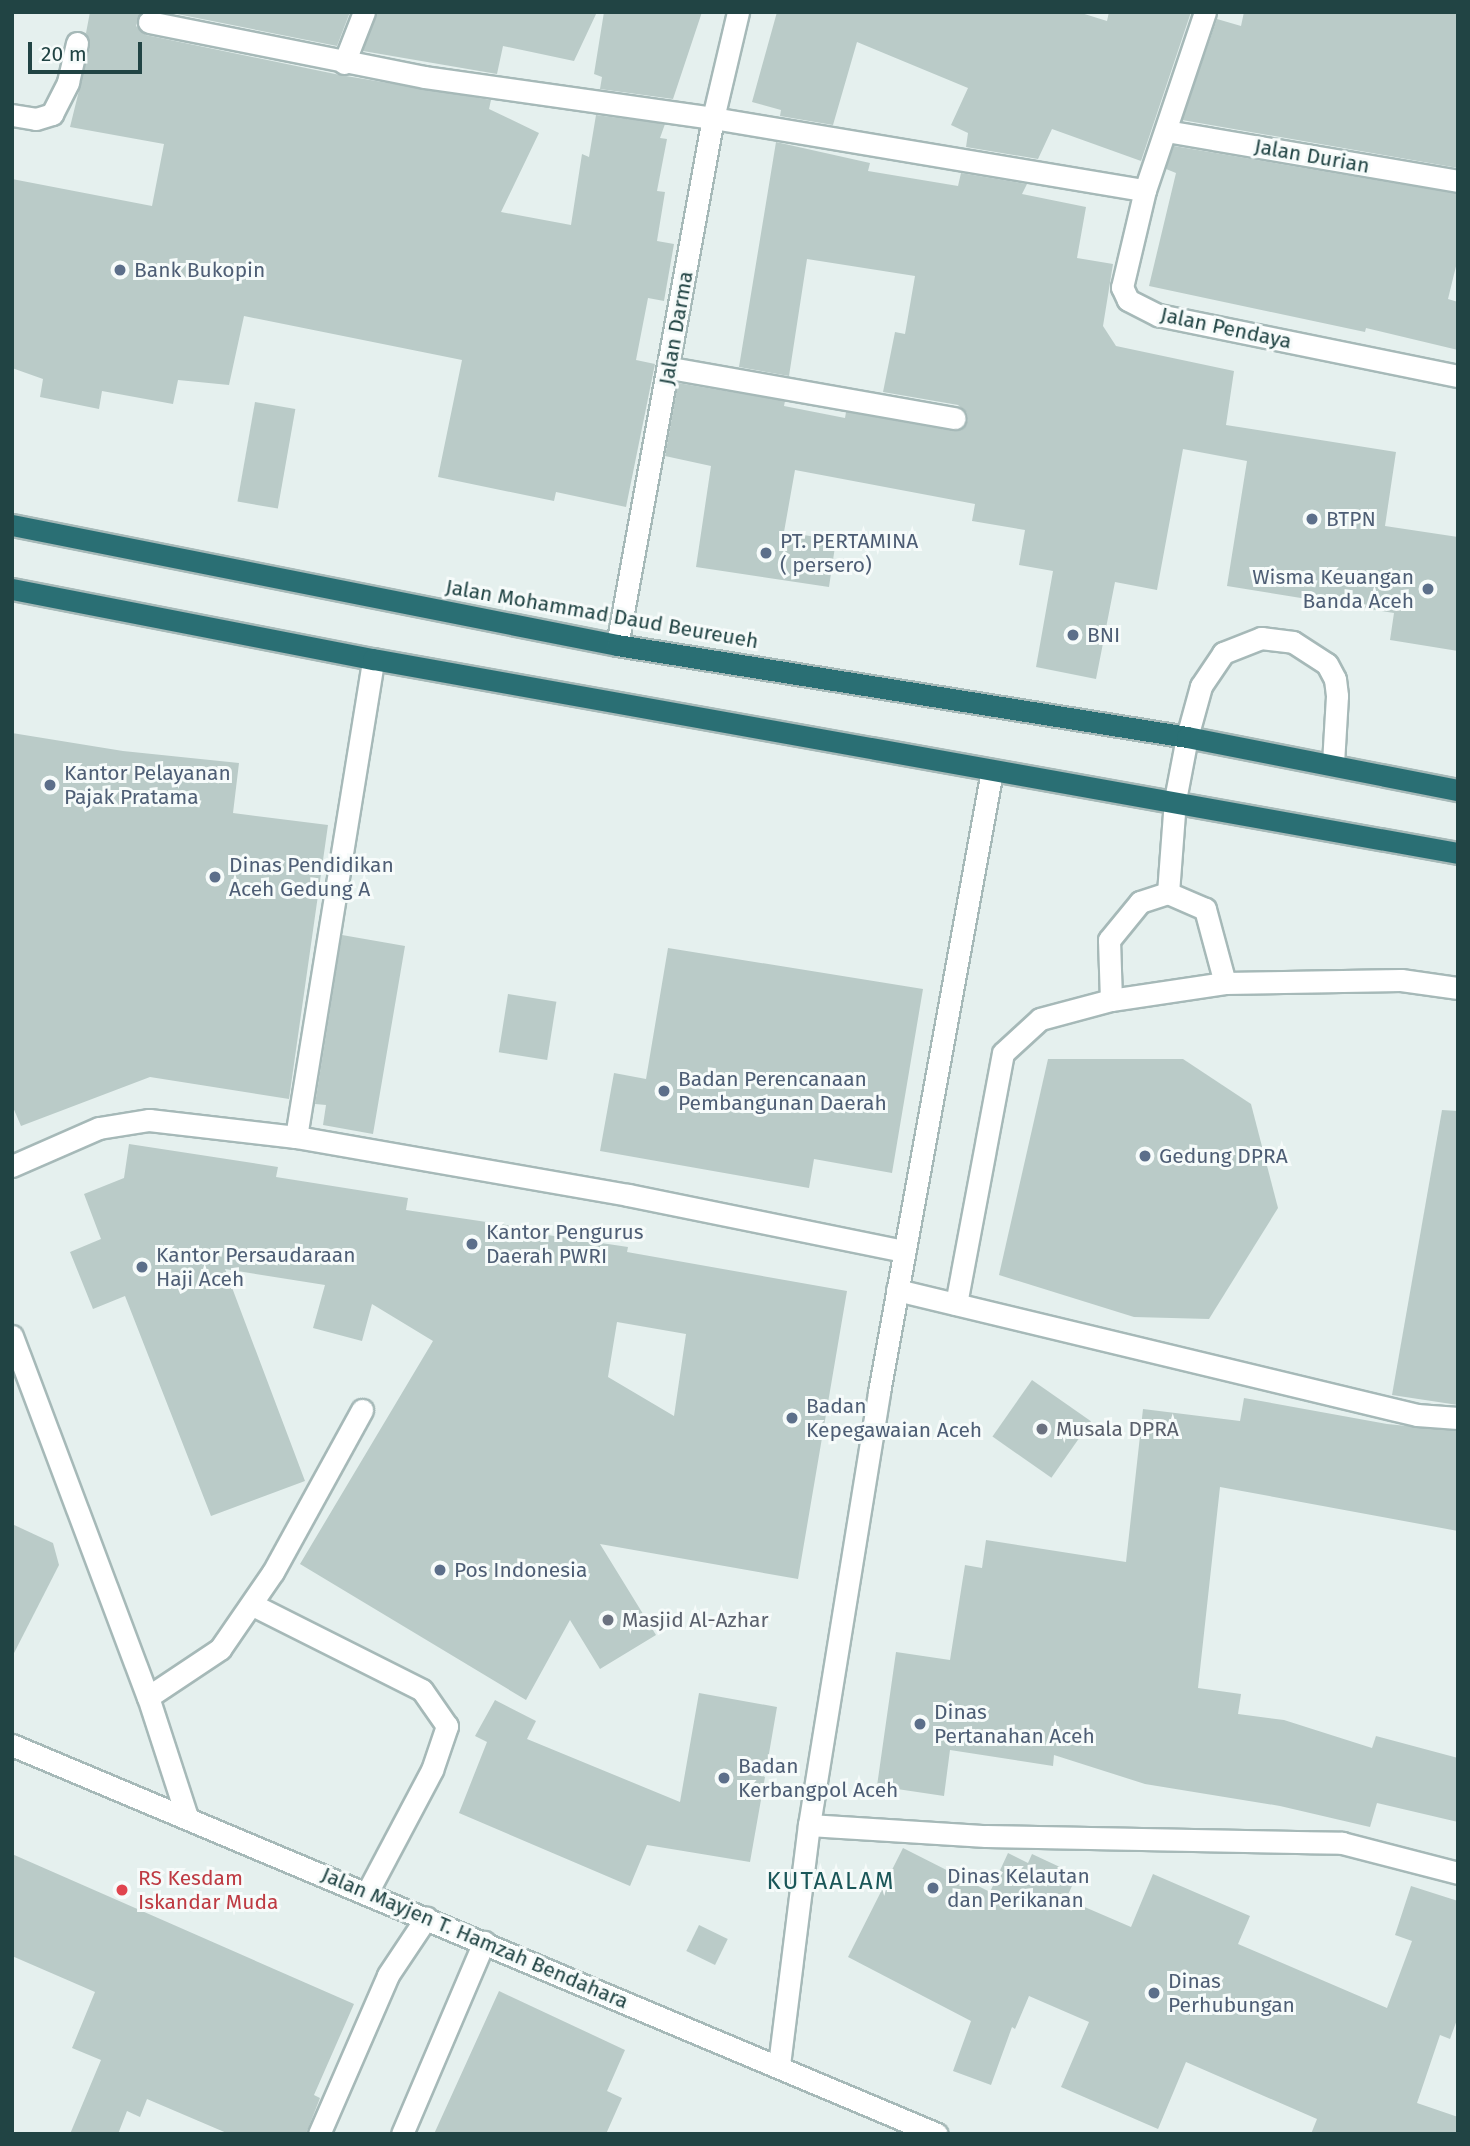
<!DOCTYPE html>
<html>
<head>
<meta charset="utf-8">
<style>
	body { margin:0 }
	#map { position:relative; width:1470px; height:2146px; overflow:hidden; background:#e5f0ee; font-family:"Fira Sans",sans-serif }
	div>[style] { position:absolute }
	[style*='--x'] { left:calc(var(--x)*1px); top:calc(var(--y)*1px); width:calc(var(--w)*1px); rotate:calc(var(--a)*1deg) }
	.building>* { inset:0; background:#bacbc8; transform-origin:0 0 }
	.roads { filter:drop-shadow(2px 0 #a6b9b8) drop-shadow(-2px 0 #a6b9b8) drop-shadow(0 2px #a6b9b8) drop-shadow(0 -2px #a6b9b8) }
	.lane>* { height:21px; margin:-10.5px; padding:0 10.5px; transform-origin:10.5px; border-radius:10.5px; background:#fff }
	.street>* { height:21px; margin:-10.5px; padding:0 10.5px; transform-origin:10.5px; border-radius:10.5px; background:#fff }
	.secondary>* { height:21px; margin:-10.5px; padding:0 10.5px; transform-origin:10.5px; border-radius:10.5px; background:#fff }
	.highway>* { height:21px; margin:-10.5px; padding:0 10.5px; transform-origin:10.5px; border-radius:10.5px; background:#2a6f74 }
	.dots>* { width:19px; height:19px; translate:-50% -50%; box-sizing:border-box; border:4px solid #f6fbfa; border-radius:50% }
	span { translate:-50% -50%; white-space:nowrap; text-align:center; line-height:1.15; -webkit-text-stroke:6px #f6fbfa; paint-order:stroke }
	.street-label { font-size:21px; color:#214444 }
	.service-label { font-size:21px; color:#4e5e75 }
	.left { translate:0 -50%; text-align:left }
	.right { translate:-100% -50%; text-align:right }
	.worship-label { font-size:21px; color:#5b616d }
	.health-label { font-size:21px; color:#be3a42 }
	.quarter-label { font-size:24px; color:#1b5759; letter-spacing:2px }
	.frame { position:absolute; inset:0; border:14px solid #214444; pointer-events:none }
	.scale { position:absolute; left:28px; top:42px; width:114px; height:32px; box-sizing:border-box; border:4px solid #214444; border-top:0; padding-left:9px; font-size:21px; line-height:24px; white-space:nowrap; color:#214444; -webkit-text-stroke:5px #f6fbfa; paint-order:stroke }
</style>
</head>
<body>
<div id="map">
	<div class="building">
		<i style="clip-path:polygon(90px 12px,141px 12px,136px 26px,146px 35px,340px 75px,491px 100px,489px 109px,539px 133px,501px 212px,571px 225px,582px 154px,589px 157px,596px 115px,665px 124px,660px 138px,667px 139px,657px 191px,665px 192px,657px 241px,674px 244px,664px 301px,648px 298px,636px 360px,655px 364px,626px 507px,556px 492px,554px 501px,438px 477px,462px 360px,244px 316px,229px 385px,178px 380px,173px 404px,102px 391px,99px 409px,40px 397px,43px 379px,12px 368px,12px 179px,152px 206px,164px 144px,70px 127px,90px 46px,86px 33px)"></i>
		<i style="clip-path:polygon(167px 12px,350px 12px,337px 46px)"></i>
		<i style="clip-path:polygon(377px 12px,597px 12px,574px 61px,503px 46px,497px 74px,363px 51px)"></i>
		<i style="clip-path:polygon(604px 12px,702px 12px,673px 99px,600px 89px,602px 77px,594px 74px)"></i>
		<i style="clip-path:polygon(777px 12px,1078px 12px,1107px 21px,1109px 12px,1191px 12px,1141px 161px,1052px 129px,1038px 159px,966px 147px,968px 133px,951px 125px,968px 88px,857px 42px,833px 125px,780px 116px,781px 110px,752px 102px)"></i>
		<i style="clip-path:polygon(1244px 12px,1458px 12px,1458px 168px,1182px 120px,1217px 19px,1241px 26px)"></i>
		<i style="clip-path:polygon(776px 142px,870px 163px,868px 171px,958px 186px,961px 173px,1027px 184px,1022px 194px,1086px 207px,1077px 258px,1113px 264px,1103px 326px,1116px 346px,1234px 371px,1226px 425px,1396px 452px,1385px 526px,1458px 537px,1458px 651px,1390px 640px,1394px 613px,1227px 586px,1247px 461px,1183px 449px,1157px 590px,1115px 582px,1096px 679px,1036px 667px,1053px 571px,1019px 565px,1025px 530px,972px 521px,975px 504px,795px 470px,784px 532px,836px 540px,829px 587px,696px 567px,711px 466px,665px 456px,678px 383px,785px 401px,784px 406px,845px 418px,846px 412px,953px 431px,968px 421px,967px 413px,958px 405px,883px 392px,895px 332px,905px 334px,915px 276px,807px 259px,789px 376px,739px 367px)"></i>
		<i style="clip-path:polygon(1174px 146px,1458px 194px,1458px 258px,1448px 299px,1458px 302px,1458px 350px,1366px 328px,1365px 332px,1149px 286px,1176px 173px,1166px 169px)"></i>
		<i style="left:255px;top:402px;width:41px;height:101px;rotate:10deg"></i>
		<i style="clip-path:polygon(12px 733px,123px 751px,239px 763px,233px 813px,328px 825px,289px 1099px,150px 1077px,21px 1126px,12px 1105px)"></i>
		<i style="clip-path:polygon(342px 935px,405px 946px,373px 1134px,323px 1125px,326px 1105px,315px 1104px)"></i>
		<i style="clip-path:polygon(668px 948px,923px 989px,892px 1173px,814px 1159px,809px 1188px,600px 1151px,614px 1073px,646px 1079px)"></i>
		<i style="left:508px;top:994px;width:49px;height:59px;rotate:9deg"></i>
		<i style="clip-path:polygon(1048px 1059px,1183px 1059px,1251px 1104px,1278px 1208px,1209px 1319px,1134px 1317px,999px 1275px)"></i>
		<i style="clip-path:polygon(1442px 1110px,1458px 1111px,1458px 1405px,1392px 1395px)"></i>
		<i style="clip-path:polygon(evenodd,129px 1144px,278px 1167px,276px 1177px,408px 1198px,406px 1210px,514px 1226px,514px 1230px,628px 1247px,627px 1252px,847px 1291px,798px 1579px,600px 1544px,656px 1635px,600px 1669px,570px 1620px,526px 1700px,300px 1564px,433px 1341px,372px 1304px,362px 1341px,313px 1328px,325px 1285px,225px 1269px,305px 1481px,211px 1516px,125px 1296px,93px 1309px,70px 1252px,101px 1239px,84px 1194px,124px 1178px,129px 1144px,617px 1322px,686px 1334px,674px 1416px,608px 1377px,617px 1322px)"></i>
		<i style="left:1032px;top:1380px;width:72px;height:69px;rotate:35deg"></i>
		<i style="clip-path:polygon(1244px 1398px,1387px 1424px,1458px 1431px,1458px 1531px,1220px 1487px,1198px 1688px,1241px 1694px,1238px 1714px,1284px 1720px,1372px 1748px,1376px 1736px,1458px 1758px,1458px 1822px,1377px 1803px,1370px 1827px,1280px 1806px,1145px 1784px,1054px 1755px,1053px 1766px,950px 1750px,944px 1796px,877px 1786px,896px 1652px,950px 1660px,965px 1565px,982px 1568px,986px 1540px,1126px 1562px,1143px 1409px,1240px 1421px)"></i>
		<i style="clip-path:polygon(12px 1524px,53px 1543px,59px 1565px,12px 1657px)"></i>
		<i style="clip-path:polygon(699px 1693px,777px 1707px,766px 1771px,748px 1769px,765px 1777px,750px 1862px,647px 1845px,630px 1886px,459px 1813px,487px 1742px,475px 1736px,495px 1700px,536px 1721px,527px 1739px,680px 1802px)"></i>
		<i style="clip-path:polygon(903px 1848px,990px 1892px,1008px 1853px,1028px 1863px,1032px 1854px,1077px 1875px,1066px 1899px,1131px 1927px,1153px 1874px,1250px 1916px,1238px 1944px,1387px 2008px,1412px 1941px,1395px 1935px,1411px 1886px,1458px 1901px,1458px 2017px,1450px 2039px,1440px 2035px,1417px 2103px,1458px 2117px,1458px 2134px,1311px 2134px,1317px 2119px,1186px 2062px,1158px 2129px,1061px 2087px,1089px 2022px,1029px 1996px,1015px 2029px,1012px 2027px,991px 2085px,953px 2071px,971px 2021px,848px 1957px)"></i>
		<i style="clip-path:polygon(12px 1854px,354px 2004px,314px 2095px,320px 2098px,306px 2134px,229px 2134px,147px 2099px,140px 2117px,127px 2111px,118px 2134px,70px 2134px,101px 2060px,72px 2048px,95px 1992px,12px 1956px)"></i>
		<i style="left:699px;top:1925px;width:32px;height:29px;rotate:26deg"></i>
		<i style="clip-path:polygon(499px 1991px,625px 2050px,607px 2091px,622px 2098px,606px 2134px,434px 2134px)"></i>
	</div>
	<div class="roads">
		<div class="lane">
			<i style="--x:1225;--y:983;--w:77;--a:-105.1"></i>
			<i style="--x:1205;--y:909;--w:40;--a:-156.6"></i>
			<i style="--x:1168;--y:893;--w:93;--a:-85.7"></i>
			<i style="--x:1175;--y:800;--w:64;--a:-79.2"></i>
			<i style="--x:1187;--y:737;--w:53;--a:-74.6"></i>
			<i style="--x:1201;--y:686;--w:40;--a:-56"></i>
			<i style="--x:1223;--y:653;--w:41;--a:-21.5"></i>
			<i style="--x:1261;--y:638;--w:32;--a:7"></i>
			<i style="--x:1293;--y:642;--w:40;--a:32.9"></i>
			<i style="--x:1327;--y:664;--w:17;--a:62"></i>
			<i style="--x:1335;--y:679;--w:17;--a:83"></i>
			<i style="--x:1337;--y:696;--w:68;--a:93.4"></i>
			<i style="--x:1111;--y:1000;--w:60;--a:-91.9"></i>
			<i style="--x:1109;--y:940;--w:49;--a:-50.8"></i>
			<i style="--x:1140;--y:902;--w:29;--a:-18"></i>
			<i style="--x:296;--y:1137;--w:484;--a:-80.8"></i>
			<i style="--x:897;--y:1290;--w:535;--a:13.52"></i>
			<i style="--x:1417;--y:1415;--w:41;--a:4.2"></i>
			<i style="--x:956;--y:1304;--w:255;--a:-79.4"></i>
			<i style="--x:1003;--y:1053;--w:50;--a:-42.6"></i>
			<i style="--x:1040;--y:1019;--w:73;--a:-15"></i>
			<i style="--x:1111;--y:1000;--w:115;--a:-8.5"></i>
			<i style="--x:1225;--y:983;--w:176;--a:-1"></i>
			<i style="--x:1401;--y:980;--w:58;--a:8"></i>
			<i style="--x:253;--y:1605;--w:189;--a:26.7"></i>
			<i style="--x:422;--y:1690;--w:44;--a:55.2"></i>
			<i style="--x:447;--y:1726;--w:46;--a:108.8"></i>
			<i style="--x:432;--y:1770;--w:139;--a:117.9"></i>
			<i style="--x:148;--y:1697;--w:87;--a:-33.7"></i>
			<i style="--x:220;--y:1649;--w:93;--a:-55.5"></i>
			<i style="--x:273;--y:1572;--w:185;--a:-61.2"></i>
			<i style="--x:319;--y:2134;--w:173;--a:-66.5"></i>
			<i style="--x:388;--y:1975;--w:69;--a:-56.3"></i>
		</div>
		<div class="street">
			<i style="--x:1205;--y:12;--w:188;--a:108.6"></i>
			<i style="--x:1145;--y:190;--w:100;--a:103.3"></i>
			<i style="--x:1122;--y:287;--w:14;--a:65"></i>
			<i style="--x:1128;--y:300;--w:34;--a:27"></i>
			<i style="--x:1158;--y:315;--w:306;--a:11.5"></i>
			<i style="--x:149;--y:22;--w:281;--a:11.3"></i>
			<i style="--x:425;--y:77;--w:291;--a:8.1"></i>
			<i style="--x:713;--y:118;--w:438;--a:9.5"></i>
			<i style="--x:344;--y:63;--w:55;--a:-68.6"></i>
			<i style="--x:12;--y:115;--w:24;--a:9"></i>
			<i style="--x:36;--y:119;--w:17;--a:-17"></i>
			<i style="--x:52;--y:114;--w:36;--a:-63"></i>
			<i style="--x:68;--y:82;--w:40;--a:-77"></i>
			<i style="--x:1166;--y:131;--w:296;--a:9.7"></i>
			<i style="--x:670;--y:368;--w:289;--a:10"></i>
			<i style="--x:617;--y:645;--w:536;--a:-79.68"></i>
			<i style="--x:713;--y:118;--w:109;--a:-76.7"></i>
			<i style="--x:12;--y:1166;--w:95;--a:-23.6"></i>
			<i style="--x:99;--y:1128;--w:51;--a:-9.1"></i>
			<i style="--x:149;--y:1120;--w:148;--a:6.6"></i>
			<i style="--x:296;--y:1137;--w:337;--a:9.9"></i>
			<i style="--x:628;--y:1195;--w:282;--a:11.5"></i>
			<i style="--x:12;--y:1336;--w:386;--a:69.4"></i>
			<i style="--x:148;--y:1697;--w:126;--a:72"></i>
			<i style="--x:809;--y:1825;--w:177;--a:3.6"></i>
			<i style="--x:986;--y:1836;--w:356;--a:1.1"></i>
			<i style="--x:1342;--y:1843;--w:120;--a:14.5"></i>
			<i style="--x:779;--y:2065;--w:242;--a:-82.9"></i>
			<i style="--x:809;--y:1825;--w:439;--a:-80.8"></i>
			<i style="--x:879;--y:1392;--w:631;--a:-79.69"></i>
			<i style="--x:402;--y:2134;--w:209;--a:-66.9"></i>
		</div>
		<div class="secondary">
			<i style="--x:12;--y:1745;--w:1003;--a:22.81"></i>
		</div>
		<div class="highway">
			<i style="--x:12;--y:525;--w:617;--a:11.22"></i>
			<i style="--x:617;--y:645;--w:577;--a:9.17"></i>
			<i style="--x:1187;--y:737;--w:276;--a:11.1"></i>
			<i style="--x:12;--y:589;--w:368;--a:11"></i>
			<i style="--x:373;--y:659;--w:1102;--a:10.14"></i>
		</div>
	</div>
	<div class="dots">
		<i style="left:120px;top:270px;background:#5c6f8a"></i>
		<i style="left:1312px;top:519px;background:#5c6f8a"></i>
		<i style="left:766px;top:553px;background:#5c6f8a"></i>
		<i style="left:1428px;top:589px;background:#5c6f8a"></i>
		<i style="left:1073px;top:635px;background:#5c6f8a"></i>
		<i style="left:50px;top:785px;background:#5c6f8a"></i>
		<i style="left:215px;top:877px;background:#5c6f8a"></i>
		<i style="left:664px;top:1091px;background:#5c6f8a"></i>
		<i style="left:1145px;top:1156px;background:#5c6f8a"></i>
		<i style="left:472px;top:1244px;background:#5c6f8a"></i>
		<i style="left:142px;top:1267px;background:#5c6f8a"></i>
		<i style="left:792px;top:1418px;background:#5c6f8a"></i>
		<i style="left:1042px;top:1429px;background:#6b7280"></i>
		<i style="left:440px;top:1570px;background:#5c6f8a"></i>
		<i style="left:608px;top:1620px;background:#6b7280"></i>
		<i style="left:920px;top:1724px;background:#5c6f8a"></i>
		<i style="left:724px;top:1778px;background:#5c6f8a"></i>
		<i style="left:933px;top:1888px;background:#5c6f8a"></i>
		<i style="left:122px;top:1890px;background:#e0444e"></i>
		<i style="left:1154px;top:1993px;background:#5c6f8a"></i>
	</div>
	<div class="street-label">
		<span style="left:1312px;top:156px;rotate:10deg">Jalan Durian</span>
		<span style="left:676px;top:328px;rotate:-80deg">Jalan Darma</span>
		<span style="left:1226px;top:328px;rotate:12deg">Jalan Pendaya</span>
		<span style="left:602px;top:614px;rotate:10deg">Jalan Mohammad Daud Beureueh</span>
		<span style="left:475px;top:1938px;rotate:23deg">Jalan Mayjen T. Hamzah Bendahara</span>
	</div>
	<div class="service-label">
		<span class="left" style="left:134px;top:270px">Bank Bukopin</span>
		<span class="left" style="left:1326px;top:519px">BTPN</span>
		<span class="left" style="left:780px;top:553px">PT. PERTAMINA<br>( persero)</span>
		<span class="right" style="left:1414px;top:589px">Wisma Keuangan<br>Banda Aceh</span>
		<span class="left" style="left:1087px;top:635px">BNI</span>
		<span class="left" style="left:64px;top:785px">Kantor Pelayanan<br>Pajak Pratama</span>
		<span class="left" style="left:229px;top:877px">Dinas Pendidikan<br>Aceh Gedung A</span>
		<span class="left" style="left:678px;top:1091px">Badan Perencanaan<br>Pembangunan Daerah</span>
		<span class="left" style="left:1159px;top:1156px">Gedung DPRA</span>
		<span class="left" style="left:486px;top:1244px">Kantor Pengurus<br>Daerah PWRI</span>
		<span class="left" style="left:156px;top:1267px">Kantor Persaudaraan<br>Haji Aceh</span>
		<span class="left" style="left:806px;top:1418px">Badan<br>Kepegawaian Aceh</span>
		<span class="left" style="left:454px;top:1570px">Pos Indonesia</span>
		<span class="left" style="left:934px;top:1724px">Dinas<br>Pertanahan Aceh</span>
		<span class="left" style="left:738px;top:1778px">Badan<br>Kerbangpol Aceh</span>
		<span class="left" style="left:947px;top:1888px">Dinas Kelautan<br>dan Perikanan</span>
		<span class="left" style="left:1168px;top:1993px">Dinas<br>Perhubungan</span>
	</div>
	<div class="worship-label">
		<span class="left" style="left:1056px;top:1429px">Musala DPRA</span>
		<span class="left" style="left:622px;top:1620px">Masjid Al-Azhar</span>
	</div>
	<div class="health-label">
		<span class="left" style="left:138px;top:1890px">RS Kesdam<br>Iskandar Muda</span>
	</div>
	<div class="quarter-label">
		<span style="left:831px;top:1882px">KUTAALAM</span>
	</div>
	<div class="frame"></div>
	<div class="scale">20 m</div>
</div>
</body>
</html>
